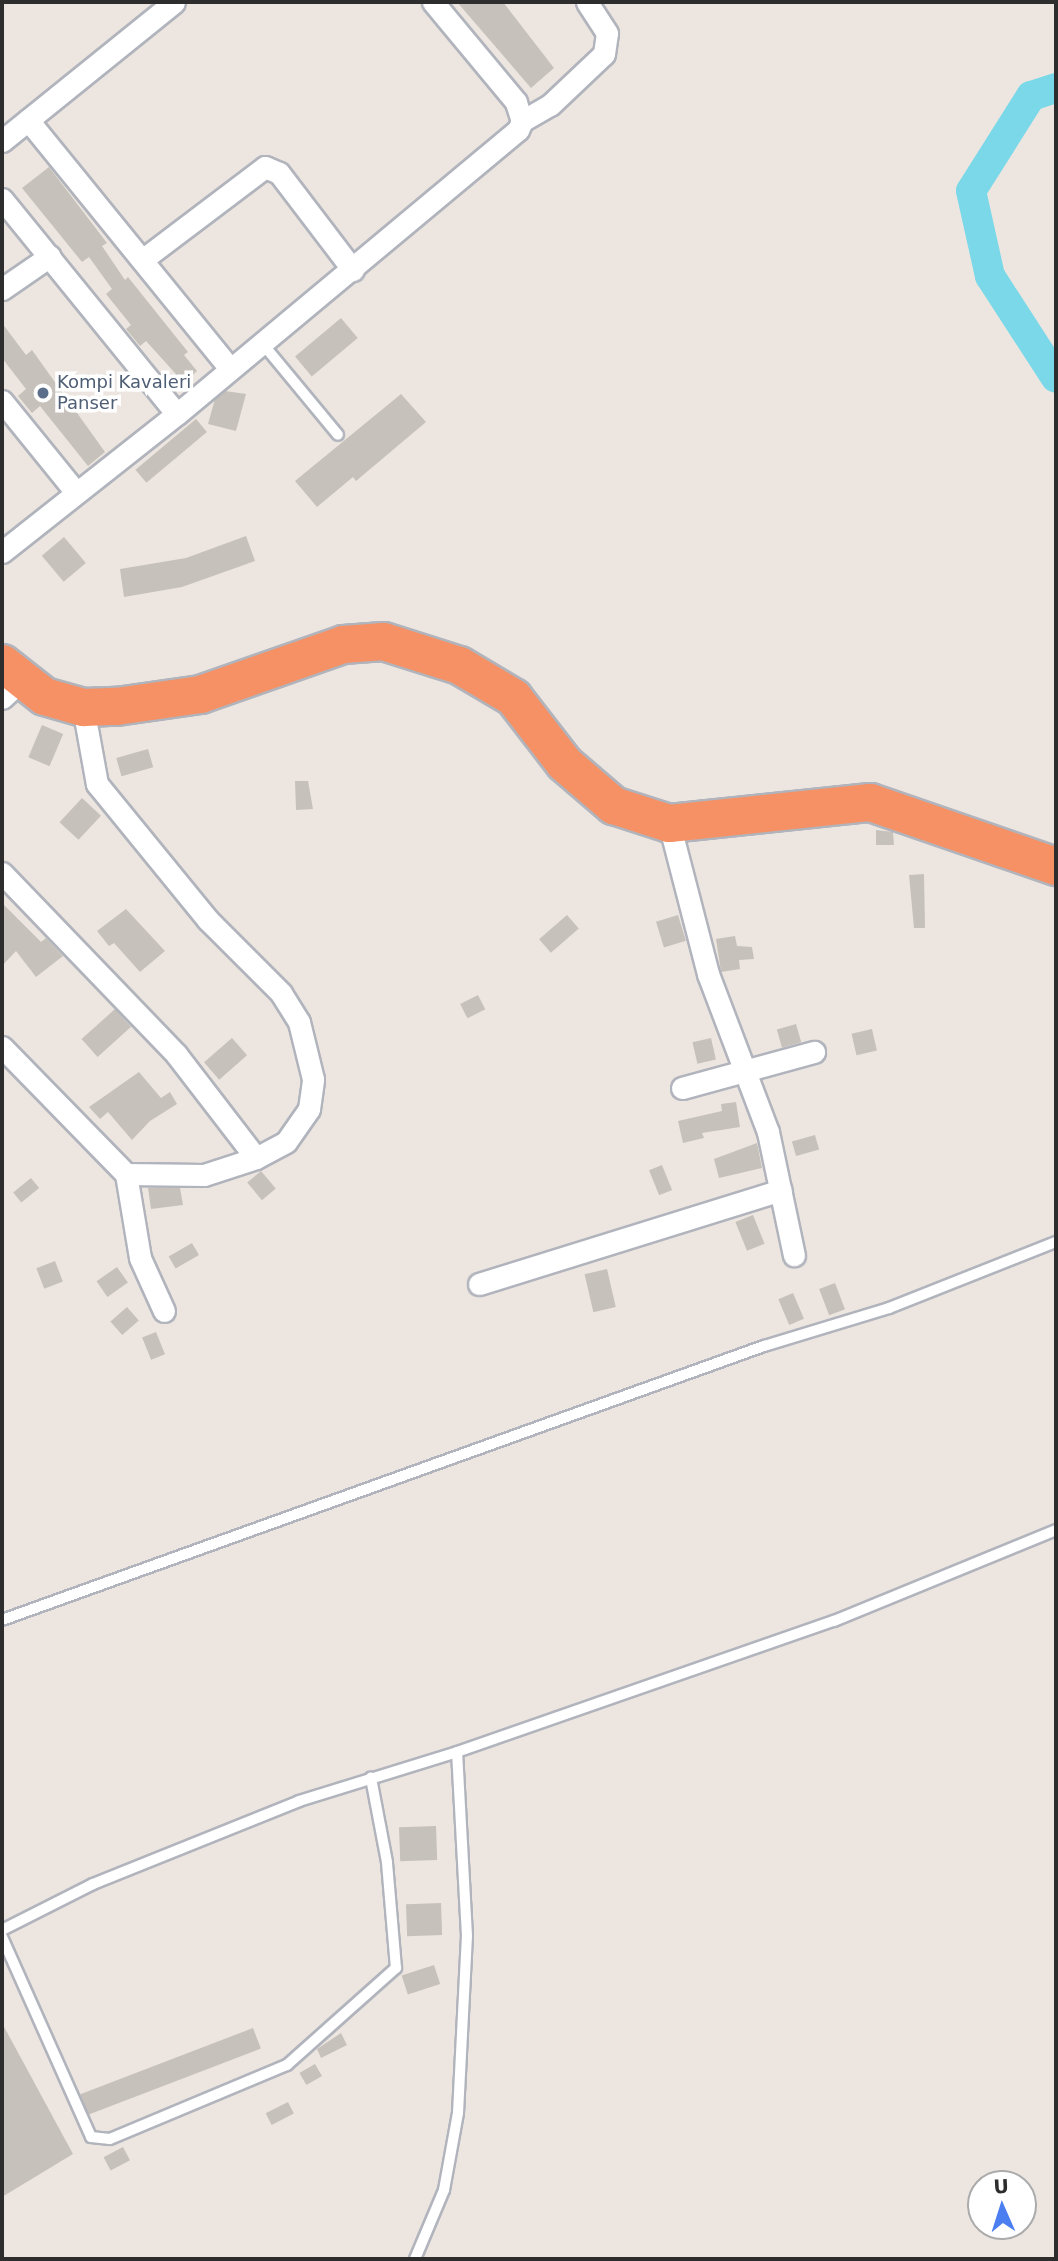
<!DOCTYPE html>
<html>
<head>
<meta charset="utf-8">
<style>
	body { margin:0 }
	#map { position:relative; width:1058px; height:2261px; overflow:hidden; background:#ede6e0; font-family:"DejaVu Sans",sans-serif }
	div>[style] { position:absolute }
	[style*='--x'] { left:calc(var(--x)*1px); top:calc(var(--y)*1px); width:calc(var(--w)*1px); rotate:calc(var(--a)*1deg) }
	.river>* { height:30px; margin:-15px; padding:0 15px; transform-origin:15px; border-radius:15px; background:#7ad8e8 }
	.building>* { inset:0; background:#c6c1bb; transform-origin:0 0 }
	.roads { filter:drop-shadow(2px 0 #b1b4bc) drop-shadow(-2px 0 #b1b4bc) drop-shadow(0 2px #b1b4bc) drop-shadow(0 -2px #b1b4bc) }
	.lane>* { height:10px; margin:-5px; padding:0 5px; transform-origin:5px; border-radius:5px; background:#fff }
	.street>* { height:21px; margin:-10.5px; padding:0 10.5px; transform-origin:10.5px; border-radius:10.5px; background:#fff }
	.highway>* { height:37px; margin:-18.5px; padding:0 18.5px; transform-origin:18.5px; border-radius:18.5px; background:#f59164 }
	.dots>* { width:19px; height:19px; translate:-50% -50%; box-sizing:border-box; border:4px solid #fff; border-radius:50% }
	span { translate:-50% -50%; white-space:nowrap; text-align:center; line-height:1.15; -webkit-text-stroke:7px #fff; paint-order:stroke }
	.service-label { font-size:18px; color:#4e5e75 }
	.left { translate:0 -50%; text-align:left }
	.frame { position:absolute; inset:0; border:4px solid #2d2d2d; pointer-events:none }
	.north { position:absolute; left:967px; top:2170px; width:70px; height:70px; box-sizing:border-box; background:#fff; border:2px solid #ababab; border-radius:50%; rotate:357deg; font-size:19px; font-weight:700; line-height:28px; text-align:center; color:#2d2d2d }
	.north::after { content:''; display:block; margin:auto; width:24px; height:32px; background:#4b7ef0; clip-path:polygon(50% 0,100% 100%,50% 72%,0 100%) }
</style>
</head>
<body>
<div id="map">
	<div class="river">
		<i style="--x:1056;--y:88;--w:26;--a:162"></i>
		<i style="--x:1031;--y:96;--w:112;--a:122.3"></i>
		<i style="--x:971;--y:191;--w:87;--a:77.4"></i>
		<i style="--x:990;--y:276;--w:121;--a:57.1"></i>
	</div>
	<div class="building">
		<i style="clip-path:polygon(457px 2px,503px 2px,554px 68px,531px 88px)"></i>
		<i style="clip-path:polygon(49px 167px,107px 243px,102px 246px,125px 280px,128px 277px,188px 352px,184px 355px,197px 371px,184px 383px,146px 341px,140px 346px,126px 329px,131px 325px,106px 294px,112px 289px,89px 257px,82px 262px,22px 188px)"></i>
		<i style="left:341px;top:318px;width:26px;height:60px;rotate:50deg"></i>
		<i style="clip-path:polygon(2px 323px,26px 355px,32px 350px,105px 452px,88px 466px,40px 406px,32px 413px,18px 396px,26px 389px,2px 358px)"></i>
		<i style="clip-path:polygon(225px 391px,246px 394px,236px 431px,208px 424px,215px 399px)"></i>
		<i style="clip-path:polygon(401px 394px,426px 422px,356px 481px,353px 477px,317px 507px,295px 481px)"></i>
		<i style="left:196px;top:419px;width:17px;height:79px;rotate:50deg"></i>
		<i style="clip-path:polygon(246px 536px,255px 561px,182px 587px,124px 597px,120px 569px,186px 558px)"></i>
		<i style="left:64px;top:537px;width:34px;height:29px;rotate:50deg"></i>
		<i style="left:42px;top:725px;width:23px;height:35px;rotate:23deg"></i>
		<i style="left:148px;top:749px;width:19px;height:33px;rotate:74deg"></i>
		<i style="clip-path:polygon(295px 781px,308px 781px,313px 809px,296px 810px)"></i>
		<i style="left:82px;top:798px;width:26px;height:33px;rotate:43deg"></i>
		<i style="clip-path:polygon(876px 830px,893px 832px,894px 845px,876px 845px)"></i>
		<i style="clip-path:polygon(924px 874px,925px 928px,914px 928px,909px 875px)"></i>
		<i style="clip-path:polygon(2px 903px,41px 942px,46px 938px,63px 956px,36px 977px,16px 951px,2px 966px)"></i>
		<i style="clip-path:polygon(126px 909px,165px 951px,140px 972px,114px 943px,109px 946px,97px 931px)"></i>
		<i style="left:567px;top:915px;width:18px;height:37px;rotate:49deg"></i>
		<i style="left:678px;top:915px;width:27px;height:23px;rotate:73deg"></i>
		<i style="clip-path:polygon(735px 936px,737px 946px,752px 947px,754px 959px,739px 960px,740px 969px,721px 972px,716px 939px)"></i>
		<i style="left:478px;top:995px;width:16px;height:20px;rotate:63deg"></i>
		<i style="left:115px;top:1009px;width:24px;height:45px;rotate:48deg"></i>
		<i style="left:796px;top:1024px;width:19px;height:20px;rotate:74deg"></i>
		<i style="left:872px;top:1029px;width:22px;height:21px;rotate:77deg"></i>
		<i style="left:232px;top:1038px;width:23px;height:37px;rotate:49deg"></i>
		<i style="left:711px;top:1038px;width:22px;height:19px;rotate:77deg"></i>
		<i style="clip-path:polygon(139px 1072px,161px 1098px,170px 1092px,177px 1104px,150px 1121px,132px 1140px,108px 1112px,100px 1119px,89px 1107px)"></i>
		<i style="clip-path:polygon(736px 1102px,740px 1127px,702px 1133px,704px 1138px,683px 1143px,678px 1121px,722px 1111px,721px 1104px)"></i>
		<i style="left:815px;top:1135px;width:15px;height:24px;rotate:74deg"></i>
		<i style="clip-path:polygon(757px 1143px,762px 1168px,719px 1178px,714px 1159px)"></i>
		<i style="left:662px;top:1165px;width:27px;height:14px;rotate:68deg"></i>
		<i style="left:261px;top:1171px;width:23px;height:18px;rotate:50deg"></i>
		<i style="left:31px;top:1178px;width:13px;height:23px;rotate:51deg"></i>
		<i style="clip-path:polygon(148px 1188px,180px 1188px,183px 1205px,151px 1209px)"></i>
		<i style="left:753px;top:1215px;width:31px;height:19px;rotate:68deg"></i>
		<i style="left:192px;top:1243px;width:14px;height:27px;rotate:60deg"></i>
		<i style="left:55px;top:1261px;width:22px;height:20px;rotate:69deg"></i>
		<i style="left:117px;top:1267px;width:19px;height:25px;rotate:55deg"></i>
		<i style="left:607px;top:1269px;width:39px;height:23px;rotate:77deg"></i>
		<i style="left:835px;top:1283px;width:28px;height:17px;rotate:69deg"></i>
		<i style="left:793px;top:1293px;width:28px;height:16px;rotate:67deg"></i>
		<i style="left:127px;top:1307px;width:18px;height:22px;rotate:49deg"></i>
		<i style="left:156px;top:1332px;width:24px;height:15px;rotate:68deg"></i>
		<i style="left:436px;top:1826px;width:34px;height:37px;rotate:88deg"></i>
		<i style="left:441px;top:1903px;width:32px;height:35px;rotate:88deg"></i>
		<i style="left:434px;top:1965px;width:20px;height:34px;rotate:72deg"></i>
		<i style="clip-path:polygon(2px 2023px,73px 2154px,2px 2197px)"></i>
		<i style="left:253px;top:2028px;width:22px;height:185px;rotate:69deg"></i>
		<i style="clip-path:polygon(341px 2033px,347px 2045px,321px 2058px,317px 2049px)"></i>
		<i style="left:315px;top:2064px;width:14px;height:18px;rotate:60deg"></i>
		<i style="left:288px;top:2102px;width:13px;height:25px;rotate:63deg"></i>
		<i style="left:123px;top:2147px;width:15px;height:22px;rotate:62deg"></i>
	</div>
	<div class="roads">
		<div class="lane">
			<i style="--x:262;--y:343;--w:119;--a:50.4"></i>
			<i style="--x:2;--y:1620;--w:810;--a:-19.78"></i>
			<i style="--x:764;--y:1346;--w:131;--a:-16.9"></i>
			<i style="--x:889;--y:1308;--w:180;--a:-21.6"></i>
			<i style="--x:2;--y:1930;--w:102;--a:-26.8"></i>
			<i style="--x:93;--y:1884;--w:222;--a:-21.9"></i>
			<i style="--x:299;--y:1801;--w:165;--a:-17.2"></i>
			<i style="--x:457;--y:1752;--w:399;--a:-19.2"></i>
			<i style="--x:834;--y:1621;--w:240;--a:-22.3"></i>
			<i style="--x:2;--y:1937;--w:219;--a:66"></i>
			<i style="--x:91;--y:2137;--w:19;--a:6"></i>
			<i style="--x:110;--y:2139;--w:192;--a:-22.7"></i>
			<i style="--x:287;--y:2065;--w:146;--a:-41.7"></i>
			<i style="--x:396;--y:1968;--w:106;--a:-94.9"></i>
			<i style="--x:387;--y:1862;--w:86;--a:-100.8"></i>
			<i style="--x:415;--y:2259;--w:75;--a:-67.2"></i>
			<i style="--x:444;--y:2190;--w:78;--a:-79.7"></i>
			<i style="--x:458;--y:2113;--w:177;--a:-87.1"></i>
			<i style="--x:467;--y:1936;--w:184;--a:-93.1"></i>
		</div>
		<div class="street">
			<i style="--x:28;--y:120;--w:318;--a:50.9"></i>
			<i style="--x:522;--y:121;--w:32;--a:-30"></i>
			<i style="--x:550;--y:105;--w:74;--a:-43.4"></i>
			<i style="--x:604;--y:54;--w:21;--a:-82"></i>
			<i style="--x:607;--y:33;--w:37;--a:-123"></i>
			<i style="--x:2;--y:141;--w:221;--a:-38.9"></i>
			<i style="--x:2;--y:199;--w:277;--a:50.9"></i>
			<i style="--x:142;--y:260;--w:154;--a:-37.1"></i>
			<i style="--x:265;--y:167;--w:15;--a:23"></i>
			<i style="--x:279;--y:173;--w:122;--a:52.7"></i>
			<i style="--x:2;--y:289;--w:58;--a:-34.5"></i>
			<i style="--x:2;--y:401;--w:116;--a:51"></i>
			<i style="--x:2;--y:552;--w:223;--a:-38.3"></i>
			<i style="--x:177;--y:414;--w:444;--a:-39.8"></i>
			<i style="--x:518;--y:130;--w:10;--a:-66"></i>
			<i style="--x:522;--y:121;--w:20;--a:-108"></i>
			<i style="--x:516;--y:102;--w:130;--a:-129.7"></i>
			<i style="--x:2;--y:698;--w:25;--a:-43"></i>
			<i style="--x:669;--y:823;--w:156;--a:75.5"></i>
			<i style="--x:708;--y:974;--w:169;--a:69.2"></i>
			<i style="--x:768;--y:1132;--w:126;--a:78.1"></i>
			<i style="--x:2;--y:873;--w:251;--a:46.1"></i>
			<i style="--x:176;--y:1054;--w:131;--a:52.4"></i>
			<i style="--x:2;--y:1047;--w:177;--a:45.7"></i>
			<i style="--x:126;--y:1174;--w:78;--a:0.7"></i>
			<i style="--x:204;--y:1175;--w:55;--a:-18.1"></i>
			<i style="--x:256;--y:1158;--w:34;--a:-28"></i>
			<i style="--x:286;--y:1142;--w:40;--a:-55.1"></i>
			<i style="--x:309;--y:1109;--w:30;--a:-82"></i>
			<i style="--x:313;--y:1079;--w:59;--a:-103.8"></i>
			<i style="--x:299;--y:1022;--w:34;--a:-122"></i>
			<i style="--x:281;--y:993;--w:103;--a:-135"></i>
			<i style="--x:208;--y:920;--w:176;--a:-129.2"></i>
			<i style="--x:97;--y:784;--w:78;--a:-100.3"></i>
			<i style="--x:682;--y:1088;--w:137;--a:-15.3"></i>
			<i style="--x:126;--y:1174;--w:85;--a:80.5"></i>
			<i style="--x:140;--y:1258;--w:58;--a:65.6"></i>
			<i style="--x:479;--y:1284;--w:316;--a:-17.3"></i>
		</div>
		<div class="highway">
			<i style="--x:2;--y:663;--w:53;--a:38.2"></i>
			<i style="--x:44;--y:696;--w:41;--a:15.8"></i>
			<i style="--x:83;--y:707;--w:33;--a:-2"></i>
			<i style="--x:116;--y:706;--w:85;--a:-8.1"></i>
			<i style="--x:200;--y:694;--w:151;--a:-19.3"></i>
			<i style="--x:343;--y:644;--w:40;--a:-4.3"></i>
			<i style="--x:383;--y:641;--w:80;--a:17.5"></i>
			<i style="--x:459;--y:665;--w:63;--a:30.7"></i>
			<i style="--x:513;--y:697;--w:83;--a:52.3"></i>
			<i style="--x:564;--y:763;--w:65;--a:40.6"></i>
			<i style="--x:613;--y:805;--w:59;--a:17.8"></i>
			<i style="--x:669;--y:823;--w:202;--a:-6"></i>
			<i style="--x:870;--y:802;--w:197;--a:19"></i>
		</div>
	</div>
	<div class="dots">
		<i style="left:43px;top:393px;background:#5c6f8a"></i>
	</div>
	<div class="service-label">
		<span class="left" style="left:57px;top:393px">Kompi Kavaleri<br>Panser</span>
	</div>
	<div class="frame"></div>
	<div class="north">U</div>
</div>
</body>
</html>
